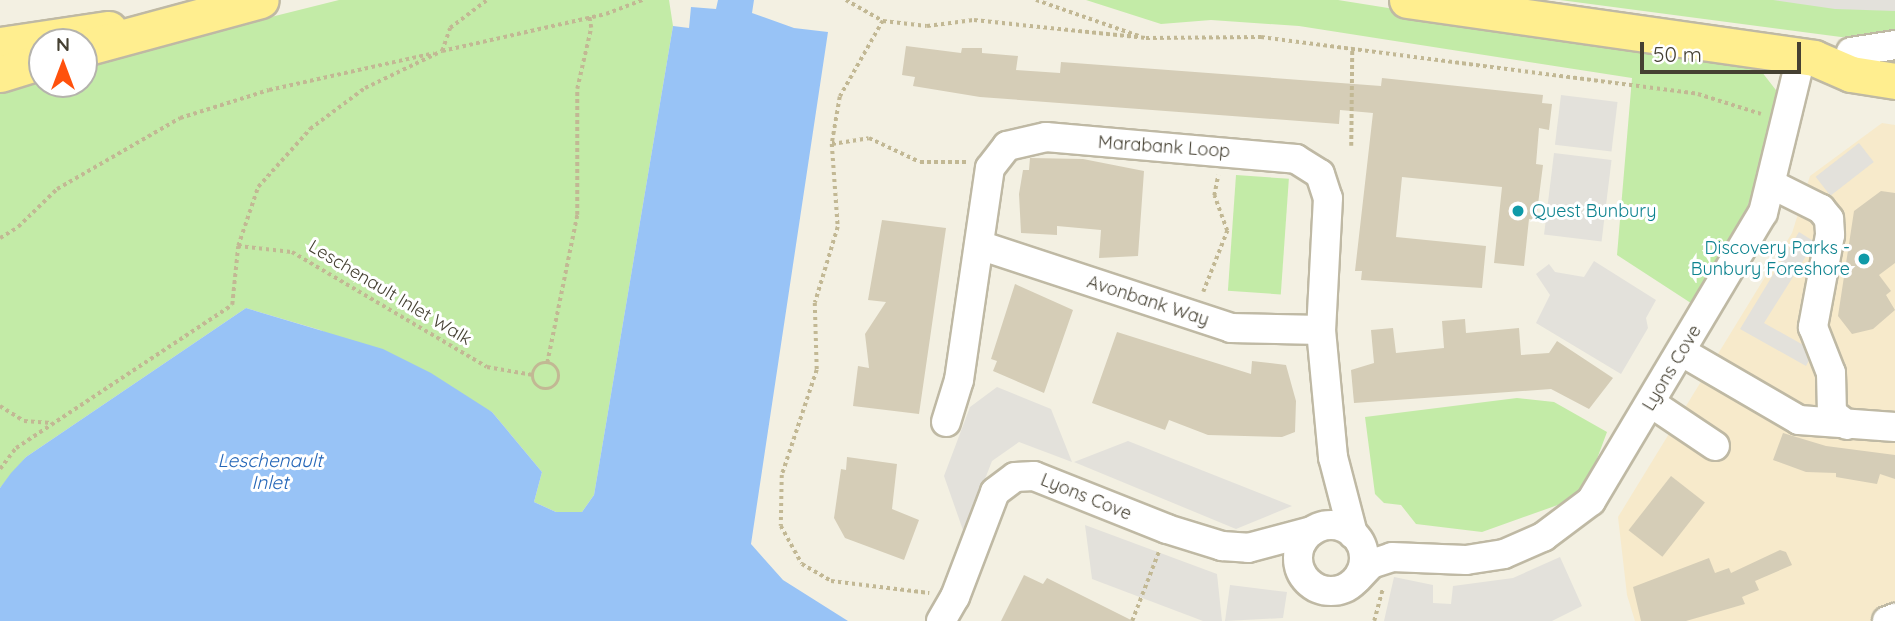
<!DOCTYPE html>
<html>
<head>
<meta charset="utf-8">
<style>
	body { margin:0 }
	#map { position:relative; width:1895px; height:621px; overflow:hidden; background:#f3f0e2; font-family:Quicksand,sans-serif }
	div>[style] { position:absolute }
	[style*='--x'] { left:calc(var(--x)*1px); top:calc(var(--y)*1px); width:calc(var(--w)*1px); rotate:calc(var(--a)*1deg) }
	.commercial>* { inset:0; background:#f7eacb }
	.green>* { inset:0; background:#c3eba7; transform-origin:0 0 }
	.parking>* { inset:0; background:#e3e1db; transform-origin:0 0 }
	.water>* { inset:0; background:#98c3f6 }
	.building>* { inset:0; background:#d5cdb7; transform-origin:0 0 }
	.path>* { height:3.5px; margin-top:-1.75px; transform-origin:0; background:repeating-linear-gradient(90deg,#c2b894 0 3.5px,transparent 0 7px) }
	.path>.ring { margin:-1.75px; padding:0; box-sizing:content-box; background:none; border:3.5px solid #c2b894; border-radius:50% }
	.roads { filter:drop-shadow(2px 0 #bfb9a4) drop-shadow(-2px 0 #bfb9a4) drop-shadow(0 2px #bfb9a4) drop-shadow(0 -2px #bfb9a4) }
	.minor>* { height:28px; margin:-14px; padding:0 14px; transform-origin:14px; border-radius:14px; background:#fff }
	.minor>.ring { margin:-14px; padding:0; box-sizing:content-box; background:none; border:28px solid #fff; border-radius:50% }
	.major>* { height:35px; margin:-17.5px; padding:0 17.5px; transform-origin:17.5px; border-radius:17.5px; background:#ffee8f }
	.dots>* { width:19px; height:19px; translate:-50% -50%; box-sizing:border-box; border:4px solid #fff; border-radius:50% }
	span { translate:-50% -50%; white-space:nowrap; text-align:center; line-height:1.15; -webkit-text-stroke:6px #fff; paint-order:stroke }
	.street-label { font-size:18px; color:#454032 }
	.culture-label { font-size:18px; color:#0d838f }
	.left { translate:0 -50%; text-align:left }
	.right { translate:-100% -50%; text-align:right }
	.water-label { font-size:19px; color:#2466b8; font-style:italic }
	.north { position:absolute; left:28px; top:28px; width:70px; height:70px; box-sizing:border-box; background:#fff; border:2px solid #b5b3ad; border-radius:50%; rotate:0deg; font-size:19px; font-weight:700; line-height:28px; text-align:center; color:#454032 }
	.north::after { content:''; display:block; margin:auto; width:24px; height:32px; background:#ff510d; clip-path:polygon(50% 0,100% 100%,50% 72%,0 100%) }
	.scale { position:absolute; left:1640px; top:42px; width:161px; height:32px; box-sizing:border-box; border:4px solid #454032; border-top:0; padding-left:9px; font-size:21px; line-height:24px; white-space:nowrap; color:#454032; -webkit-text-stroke:5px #fff; paint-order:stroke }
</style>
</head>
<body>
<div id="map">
	<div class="commercial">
		<i style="clip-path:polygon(1882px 123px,1895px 125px,1895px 621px,1635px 621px,1627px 595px,1618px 517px,1792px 233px,1810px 176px)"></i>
	</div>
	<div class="green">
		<i style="clip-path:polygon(339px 0,669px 0,673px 26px,594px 495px,582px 512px,556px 512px,534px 502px,542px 472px,492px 412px,320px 330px,246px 308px,26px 457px,0 488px,0 92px,42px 76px,42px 84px,84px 84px,84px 64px)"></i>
		<i style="clip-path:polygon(1086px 0,1338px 0,1758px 67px,1779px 94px,1777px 114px,1736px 243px,1697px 307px,1617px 255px,1632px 78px,1299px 26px,1211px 20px,1161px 24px)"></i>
		<i style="clip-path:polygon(1560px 0,1895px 0,1895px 36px,1841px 37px)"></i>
		<i style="left:1236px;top:175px;width:53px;height:116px;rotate:4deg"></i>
		<i style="clip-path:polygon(1517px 398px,1554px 402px,1607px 432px,1588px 483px,1569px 501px,1482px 532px,1416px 524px,1401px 505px,1384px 503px,1375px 494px,1365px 417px)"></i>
	</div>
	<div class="parking">
		<i style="clip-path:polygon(1773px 0,1895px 0,1895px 11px,1835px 9px)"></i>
		<i style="left:1561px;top:95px;width:57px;height:50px;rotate:7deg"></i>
		<i style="left:1859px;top:143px;width:24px;height:55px;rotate:52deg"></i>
		<i style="left:1554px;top:153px;width:58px;height:82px;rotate:7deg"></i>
		<i style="clip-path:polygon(1799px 232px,1815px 242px,1764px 323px,1814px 351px,1806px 366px,1740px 329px)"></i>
		<i style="clip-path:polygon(1594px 261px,1656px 300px,1646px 318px,1648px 328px,1621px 374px,1536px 323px,1550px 295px,1536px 274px,1549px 264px,1555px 272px,1584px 277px)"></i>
		<i style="clip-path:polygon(997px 387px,1051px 409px,1072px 462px,1019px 442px,992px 461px,964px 533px,944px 476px,970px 407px)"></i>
		<i style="clip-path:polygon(1128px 441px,1292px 506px,1236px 529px,1074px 462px)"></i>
		<i style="clip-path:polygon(1085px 525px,1217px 574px,1222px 621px,1203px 621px,1092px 579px)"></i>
		<i style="clip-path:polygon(1560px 557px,1582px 606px,1552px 621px,1384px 621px,1394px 577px,1433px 585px,1433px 603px,1451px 604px,1453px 586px,1513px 578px)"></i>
		<i style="clip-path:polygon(1230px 585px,1287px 592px,1283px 618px,1225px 621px)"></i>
	</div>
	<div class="water">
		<i style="clip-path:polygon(718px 0,754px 0,752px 13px,794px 28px,828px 32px,751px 544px,783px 580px,848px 621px,0 621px,0 488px,11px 473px,26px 457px,246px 308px,383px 349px,431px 373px,492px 412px,542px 472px,534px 502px,556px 512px,582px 512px,594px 495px,673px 26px,689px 28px,691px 7px,716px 9px)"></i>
	</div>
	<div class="building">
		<i style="clip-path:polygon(906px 46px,961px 53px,962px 48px,982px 48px,982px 53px,1018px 56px,1016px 70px,1060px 73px,1061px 62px,1381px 86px,1382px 78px,1543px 95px,1542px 103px,1552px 104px,1549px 130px,1539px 128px,1536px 164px,1543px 165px,1536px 220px,1529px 219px,1524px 266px,1494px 263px,1502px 187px,1402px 177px,1396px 237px,1486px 246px,1482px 288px,1361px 280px,1362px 271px,1355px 271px,1373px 113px,1340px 110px,1339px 124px,980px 97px,913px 86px,915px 77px,902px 75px)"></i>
		<i style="clip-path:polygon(1030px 158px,1083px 159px,1144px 171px,1138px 256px,1099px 258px,1101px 230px,1057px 226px,1057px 235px,1021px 233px,1019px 194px,1023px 170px,1029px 170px)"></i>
		<i style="clip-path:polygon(1881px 191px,1895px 193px,1895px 263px,1879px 275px,1891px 291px,1886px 295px,1895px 310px,1873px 329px,1852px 334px,1838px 316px,1854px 211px)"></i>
		<i style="clip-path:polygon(882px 220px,946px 228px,919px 414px,853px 406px,858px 366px,869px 368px,865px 334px,886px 302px,868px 300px)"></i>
		<i style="clip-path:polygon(1015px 284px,1073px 310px,1044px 393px,993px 371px,997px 361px,991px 359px)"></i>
		<i style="clip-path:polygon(1465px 319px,1466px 333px,1519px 328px,1521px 355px,1549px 353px,1557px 341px,1613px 378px,1589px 409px,1551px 389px,1354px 403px,1351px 370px,1374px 363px,1371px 330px,1393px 328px,1396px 353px,1444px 348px,1442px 321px)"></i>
		<i style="clip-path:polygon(1117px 332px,1251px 374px,1252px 361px,1286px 365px,1296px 401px,1295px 432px,1282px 437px,1208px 435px,1169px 420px,1165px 430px,1092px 403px)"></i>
		<i style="clip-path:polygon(1783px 433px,1826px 446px,1895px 455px,1895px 479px,1880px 474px,1877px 484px,1836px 477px,1836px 473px,1806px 472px,1773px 460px)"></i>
		<i style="clip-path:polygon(847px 457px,897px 464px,892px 509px,919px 520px,904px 560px,845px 538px,834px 518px,841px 469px,846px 470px)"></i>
		<i style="left:1671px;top:476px;width:43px;height:69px;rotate:38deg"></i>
		<i style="clip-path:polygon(1780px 550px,1786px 552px,1792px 565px,1755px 581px,1759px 590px,1742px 597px,1745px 604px,1686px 621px,1641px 621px,1633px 587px,1709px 558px,1715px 573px,1729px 568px,1731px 573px)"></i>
		<i style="clip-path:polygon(1024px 575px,1043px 584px,1047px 578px,1133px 621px,1001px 621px)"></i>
	</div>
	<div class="path">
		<i style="--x:846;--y:0;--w:43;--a:29.6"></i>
		<i style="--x:883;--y:21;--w:87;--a:119.5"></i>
		<i style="--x:840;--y:97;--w:48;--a:99.7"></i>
		<i style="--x:832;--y:144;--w:83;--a:85.9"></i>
		<i style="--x:838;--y:227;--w:79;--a:106.8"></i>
		<i style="--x:815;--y:303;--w:67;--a:88.3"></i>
		<i style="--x:817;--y:370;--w:111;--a:108.4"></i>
		<i style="--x:782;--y:475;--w:51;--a:91.1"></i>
		<i style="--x:781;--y:526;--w:43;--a:61.1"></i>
		<i style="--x:802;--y:564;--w:34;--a:30"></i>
		<i style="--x:831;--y:581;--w:99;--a:7"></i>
		<i style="--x:1036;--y:0;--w:109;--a:19.3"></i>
		<i style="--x:883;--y:21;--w:44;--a:6.5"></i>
		<i style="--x:927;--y:26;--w:47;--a:-7.3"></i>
		<i style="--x:974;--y:20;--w:173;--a:6"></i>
		<i style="--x:1146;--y:38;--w:115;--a:-0.5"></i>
		<i style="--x:1261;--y:37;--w:441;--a:7.4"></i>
		<i style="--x:1698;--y:94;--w:66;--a:17.6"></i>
		<i style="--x:442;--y:51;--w:168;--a:-12.7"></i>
		<i style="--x:606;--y:14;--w:40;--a:-21"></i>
		<i style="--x:832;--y:144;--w:37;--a:-9"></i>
		<i style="--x:869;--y:138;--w:56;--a:25.2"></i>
		<i style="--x:920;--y:162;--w:46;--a:0"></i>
		<i style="--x:1351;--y:146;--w:98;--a:-89.4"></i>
		<i style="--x:0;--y:238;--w:21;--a:-31"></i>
		<i style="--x:18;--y:227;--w:54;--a:-44.3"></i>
		<i style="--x:57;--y:189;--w:142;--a:-30"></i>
		<i style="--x:180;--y:118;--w:93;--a:-17.5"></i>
		<i style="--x:269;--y:90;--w:169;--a:-12.6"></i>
		<i style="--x:238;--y:246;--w:54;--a:6.3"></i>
		<i style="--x:292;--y:252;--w:226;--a:30.5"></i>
		<i style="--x:487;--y:367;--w:47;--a:9.9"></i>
		<i style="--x:1203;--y:292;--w:66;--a:-68.5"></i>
		<i style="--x:1227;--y:231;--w:37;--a:-110"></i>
		<i style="--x:1214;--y:196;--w:21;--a:-79"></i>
		<i style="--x:547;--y:363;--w:151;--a:-78.5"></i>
		<i style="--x:577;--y:215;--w:126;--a:-90"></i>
		<i style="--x:577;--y:89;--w:63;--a:-77.1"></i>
		<i style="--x:591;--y:28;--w:11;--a:-100"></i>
		<i class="ring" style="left:533px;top:363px;width:22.5px;height:22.5px"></i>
		<i style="--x:0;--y:406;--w:28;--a:32"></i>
		<i style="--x:24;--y:421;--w:28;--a:4"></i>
		<i style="--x:0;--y:469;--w:26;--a:-53"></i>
		<i style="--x:16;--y:448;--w:259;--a:-33.5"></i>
		<i style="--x:232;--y:305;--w:59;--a:-84.2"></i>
		<i style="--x:238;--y:246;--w:62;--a:-71.3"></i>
		<i style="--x:258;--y:187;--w:78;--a:-48.1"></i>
		<i style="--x:310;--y:129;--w:69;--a:-36.7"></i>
		<i style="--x:365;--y:88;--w:85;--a:-25.7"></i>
		<i style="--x:442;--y:51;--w:24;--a:-71"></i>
		<i style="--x:450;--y:28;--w:46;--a:-37.1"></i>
		<i style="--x:1132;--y:621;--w:75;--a:-68.9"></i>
		<i style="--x:1374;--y:621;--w:34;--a:-75"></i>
	</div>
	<div class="roads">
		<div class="minor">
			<i style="--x:1851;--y:52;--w:45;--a:-9"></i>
			<i style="--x:1771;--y:184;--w:56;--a:26.6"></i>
			<i style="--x:1821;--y:209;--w:13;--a:51"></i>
			<i style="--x:1829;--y:219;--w:16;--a:86"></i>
			<i style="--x:1830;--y:235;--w:94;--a:100.5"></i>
			<i style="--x:1813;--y:327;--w:49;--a:68.6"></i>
			<i style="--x:1831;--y:373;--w:40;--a:88.6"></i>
			<i style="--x:1832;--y:413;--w:19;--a:39"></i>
			<i style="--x:979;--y:245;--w:265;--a:18.2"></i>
			<i style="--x:1231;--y:328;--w:90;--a:1.3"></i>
			<i style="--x:1682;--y:352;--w:135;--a:30.2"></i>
			<i style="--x:1799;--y:420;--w:96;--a:4.2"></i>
			<i style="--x:1651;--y:403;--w:77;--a:33.9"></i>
			<i style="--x:946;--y:422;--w:44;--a:-72.8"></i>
			<i style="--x:959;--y:380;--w:214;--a:-81.7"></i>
			<i style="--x:990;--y:168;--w:28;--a:-52"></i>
			<i style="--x:1007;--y:146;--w:40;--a:-13"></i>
			<i style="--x:1046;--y:137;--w:251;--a:5"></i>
			<i style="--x:1296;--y:159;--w:28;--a:32"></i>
			<i style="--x:1320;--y:174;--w:25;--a:72"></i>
			<i style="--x:1328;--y:198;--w:132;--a:93"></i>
			<i style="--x:1321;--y:330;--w:128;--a:84.6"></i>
			<i style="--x:1333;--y:457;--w:80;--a:75.4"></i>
			<i class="ring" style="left:1298px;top:525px;width:38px;height:38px"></i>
			<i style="--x:1357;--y:579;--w:21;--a:-47"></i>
			<i style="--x:1371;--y:564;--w:22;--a:-18"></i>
			<i style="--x:1392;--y:557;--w:74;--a:2.3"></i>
			<i style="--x:1466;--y:560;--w:38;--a:-9"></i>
			<i style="--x:1504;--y:554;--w:43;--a:-23.6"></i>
			<i style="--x:1543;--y:537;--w:60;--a:-36.9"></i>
			<i style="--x:1591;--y:501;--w:335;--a:-59.2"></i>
			<i style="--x:1763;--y:213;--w:161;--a:-76.3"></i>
			<i style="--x:941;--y:621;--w:28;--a:-60"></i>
			<i style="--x:955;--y:597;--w:112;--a:-69.1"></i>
			<i style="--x:995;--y:492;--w:25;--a:-37"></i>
			<i style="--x:1015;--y:477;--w:19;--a:-3"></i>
			<i style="--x:1034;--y:476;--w:143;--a:21.7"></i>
			<i style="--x:1167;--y:529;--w:58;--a:17.2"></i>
			<i style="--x:1222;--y:546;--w:26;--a:4"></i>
			<i style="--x:1248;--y:548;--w:66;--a:-14.9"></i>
			<i style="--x:1887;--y:621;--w:9;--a:-21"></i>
		</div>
		<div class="major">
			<i style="--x:1407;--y:0;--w:411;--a:8.1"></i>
			<i style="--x:1814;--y:58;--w:40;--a:23.4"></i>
			<i style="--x:1851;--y:74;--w:45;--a:9"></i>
			<i style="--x:0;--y:45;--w:110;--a:-8.4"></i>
			<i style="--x:84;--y:48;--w:183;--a:-15.2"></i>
			<i style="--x:0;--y:74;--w:44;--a:-17.2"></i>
		</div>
	</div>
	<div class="dots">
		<i style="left:1518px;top:211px;background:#0f9aa8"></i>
		<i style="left:1864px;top:259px;background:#0f9aa8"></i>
	</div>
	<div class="street-label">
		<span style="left:1164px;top:147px;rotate:4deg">Marabank Loop</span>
		<span style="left:390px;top:293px;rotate:31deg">Leschenault Inlet Walk</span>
		<span style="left:1148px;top:301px;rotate:18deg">Avonbank Way</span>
		<span style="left:1672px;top:368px;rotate:-59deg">Lyons Cove</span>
		<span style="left:1086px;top:497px;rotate:22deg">Lyons Cove</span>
	</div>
	<div class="culture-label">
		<span class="left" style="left:1532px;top:211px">Quest Bunbury</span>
		<span class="right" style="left:1850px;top:259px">Discovery Parks -<br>Bunbury Foreshore</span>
	</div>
	<div class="water-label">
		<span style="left:270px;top:472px">Leschenault<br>Inlet</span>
	</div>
	<div class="north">N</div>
	<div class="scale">50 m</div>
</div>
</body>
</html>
